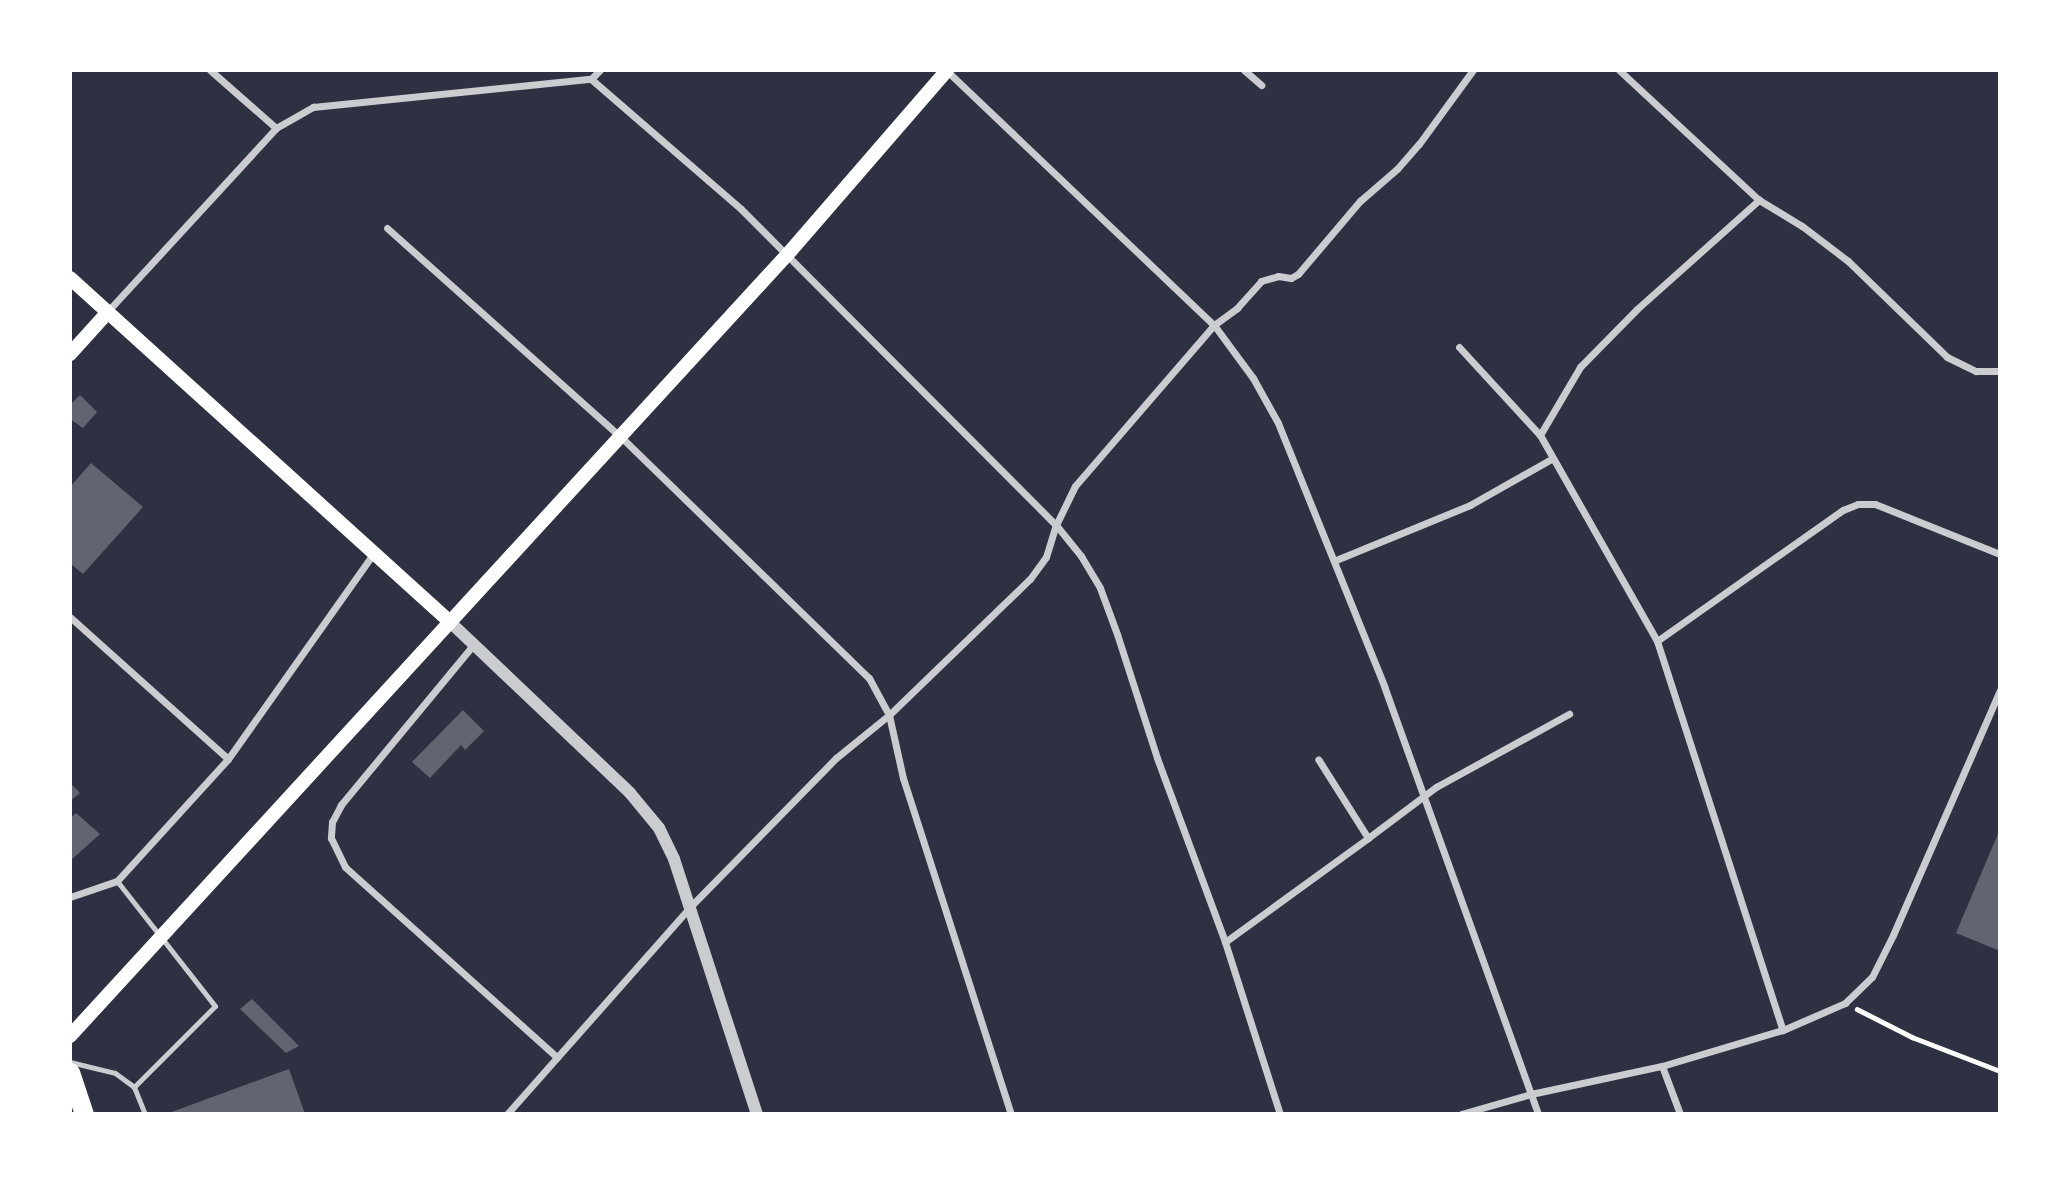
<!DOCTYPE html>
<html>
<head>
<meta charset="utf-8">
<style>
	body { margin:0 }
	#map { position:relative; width:2070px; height:1184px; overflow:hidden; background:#2d3142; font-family:"IBM Plex Sans",sans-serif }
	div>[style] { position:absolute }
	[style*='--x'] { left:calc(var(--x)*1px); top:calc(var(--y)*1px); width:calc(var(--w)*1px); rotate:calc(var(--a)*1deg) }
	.building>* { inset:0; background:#626471 }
	.path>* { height:4.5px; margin:-2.25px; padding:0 2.25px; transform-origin:2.25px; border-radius:2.25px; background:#fff }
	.service>* { height:5px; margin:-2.5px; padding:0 2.5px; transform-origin:2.5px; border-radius:2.5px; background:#caccd0 }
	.minor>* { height:7px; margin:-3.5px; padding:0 3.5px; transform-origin:3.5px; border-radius:3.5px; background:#caccd0 }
	.tertiary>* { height:12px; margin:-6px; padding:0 6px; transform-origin:6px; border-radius:6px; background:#caccd0 }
	.secondary>* { height:14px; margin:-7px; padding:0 7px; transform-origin:7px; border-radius:7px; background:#fff }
	.trunk>* { height:19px; margin:-9.5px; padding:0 9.5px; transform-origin:9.5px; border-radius:9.5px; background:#fff }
	span { translate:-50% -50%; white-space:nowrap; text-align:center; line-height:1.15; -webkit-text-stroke:7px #fff; paint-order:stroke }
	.frame { position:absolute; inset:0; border:72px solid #fff; pointer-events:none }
</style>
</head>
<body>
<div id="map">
	<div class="building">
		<i style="clip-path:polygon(80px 395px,97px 412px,83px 428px,70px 419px,70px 405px)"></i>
		<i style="clip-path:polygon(91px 463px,143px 507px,83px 574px,70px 563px,70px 487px)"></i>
		<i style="clip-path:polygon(463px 710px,484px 731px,465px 750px,461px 745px,430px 778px,412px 762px)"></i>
		<i style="clip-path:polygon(70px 783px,80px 793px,70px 801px)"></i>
		<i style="clip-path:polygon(76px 813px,100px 834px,70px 861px,70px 818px)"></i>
		<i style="clip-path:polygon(2000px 829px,2000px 951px,1956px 933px)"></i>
		<i style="clip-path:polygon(252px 999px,299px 1046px,286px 1053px,240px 1009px)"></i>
		<i style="clip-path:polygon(289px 1069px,305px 1114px,166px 1114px)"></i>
	</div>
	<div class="path">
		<i style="--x:1857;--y:1009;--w:62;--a:27"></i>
		<i style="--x:1912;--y:1037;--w:94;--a:21.1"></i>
	</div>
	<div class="service">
		<i style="--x:117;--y:881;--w:159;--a:51.9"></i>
		<i style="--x:215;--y:1006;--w:115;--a:135"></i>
		<i style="--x:70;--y:1062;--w:46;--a:13.7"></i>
		<i style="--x:115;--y:1073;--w:24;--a:36"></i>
		<i style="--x:134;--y:1087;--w:29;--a:68"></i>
	</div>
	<div class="minor">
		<i style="--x:210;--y:70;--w:88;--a:41.3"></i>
		<i style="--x:1244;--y:70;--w:23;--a:41"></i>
		<i style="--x:1619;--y:70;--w:191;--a:42.9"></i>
		<i style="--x:1759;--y:200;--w:50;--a:31.2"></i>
		<i style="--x:1802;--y:226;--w:58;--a:37.3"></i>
		<i style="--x:1848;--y:261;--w:138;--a:44.1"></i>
		<i style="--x:1947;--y:357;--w:32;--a:26"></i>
		<i style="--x:1976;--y:371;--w:24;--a:0"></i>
		<i style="--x:947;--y:71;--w:369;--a:43.6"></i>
		<i style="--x:1214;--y:325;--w:66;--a:53.7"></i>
		<i style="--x:1253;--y:378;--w:51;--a:60.9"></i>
		<i style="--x:1278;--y:423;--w:284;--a:68"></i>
		<i style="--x:1384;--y:686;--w:455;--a:70.2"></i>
		<i style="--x:591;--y:79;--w:13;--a:-45"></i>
		<i style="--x:387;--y:228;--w:314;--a:41.8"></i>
		<i style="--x:621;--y:437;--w:346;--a:44.2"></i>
		<i style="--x:869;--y:678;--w:42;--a:61.6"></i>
		<i style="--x:889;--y:715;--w:65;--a:77.5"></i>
		<i style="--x:903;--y:778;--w:353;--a:72.2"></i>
		<i style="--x:107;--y:312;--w:250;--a:-47.4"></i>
		<i style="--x:276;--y:128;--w:43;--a:-29.6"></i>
		<i style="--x:313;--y:107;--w:279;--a:-5.8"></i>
		<i style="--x:591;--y:79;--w:198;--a:40.9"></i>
		<i style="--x:741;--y:209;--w:446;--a:45.1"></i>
		<i style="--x:1056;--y:525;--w:40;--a:51"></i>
		<i style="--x:1081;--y:556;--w:37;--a:59"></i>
		<i style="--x:1100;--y:588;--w:49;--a:69.7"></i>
		<i style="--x:1117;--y:634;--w:130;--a:72.1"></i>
		<i style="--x:1157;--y:758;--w:196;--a:69.7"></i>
		<i style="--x:1225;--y:942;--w:181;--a:72.3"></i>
		<i style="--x:1459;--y:347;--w:120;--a:47.4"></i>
		<i style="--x:1540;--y:435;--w:237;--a:60.4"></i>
		<i style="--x:1657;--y:641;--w:409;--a:72.1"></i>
		<i style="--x:1540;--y:435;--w:79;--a:-59.5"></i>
		<i style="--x:1580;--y:367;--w:81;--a:-45.5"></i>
		<i style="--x:1637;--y:309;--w:164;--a:-41.8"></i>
		<i style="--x:1336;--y:560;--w:145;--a:-22.3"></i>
		<i style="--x:1470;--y:505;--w:95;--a:-29.5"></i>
		<i style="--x:70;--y:617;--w:212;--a:41.9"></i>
		<i style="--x:1657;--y:641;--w:228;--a:-35.2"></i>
		<i style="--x:1843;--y:510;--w:16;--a:-22"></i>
		<i style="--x:1858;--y:504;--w:17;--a:0"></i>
		<i style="--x:1875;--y:504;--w:135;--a:21.8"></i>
		<i style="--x:474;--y:644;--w:209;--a:129.6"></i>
		<i style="--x:341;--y:805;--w:19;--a:118"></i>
		<i style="--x:332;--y:822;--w:16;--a:94"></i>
		<i style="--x:331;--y:838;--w:32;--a:64"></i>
		<i style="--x:345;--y:867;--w:285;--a:41.9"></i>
		<i style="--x:1368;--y:838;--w:85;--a:-36.9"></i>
		<i style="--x:1436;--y:787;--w:152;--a:-28.8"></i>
		<i style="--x:70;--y:897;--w:50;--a:-18.8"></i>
		<i style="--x:117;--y:881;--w:165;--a:-47.7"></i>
		<i style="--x:228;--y:759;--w:252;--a:-54.7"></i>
		<i style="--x:1225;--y:942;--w:177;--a:-36"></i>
		<i style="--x:1368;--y:838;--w:93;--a:-122.3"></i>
		<i style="--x:1662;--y:1066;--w:51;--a:69.4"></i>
		<i style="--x:507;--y:1114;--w:276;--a:-48.5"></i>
		<i style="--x:690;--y:907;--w:209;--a:-45.6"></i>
		<i style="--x:836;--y:758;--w:68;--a:-39.1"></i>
		<i style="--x:889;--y:715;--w:196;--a:-44"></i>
		<i style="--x:1030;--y:579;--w:27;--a:-54"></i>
		<i style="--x:1046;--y:557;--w:34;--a:-73"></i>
		<i style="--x:1056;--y:525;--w:43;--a:-64"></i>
		<i style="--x:1075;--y:486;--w:213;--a:-49.2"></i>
		<i style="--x:1214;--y:325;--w:29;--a:-36"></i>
		<i style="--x:1237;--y:308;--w:36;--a:-48"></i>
		<i style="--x:1261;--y:281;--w:18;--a:-16"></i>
		<i style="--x:1278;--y:276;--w:13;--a:9"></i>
		<i style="--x:1291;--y:278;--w:8;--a:-30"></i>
		<i style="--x:1298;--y:274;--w:96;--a:-49.7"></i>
		<i style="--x:1360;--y:201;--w:49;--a:-40.9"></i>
		<i style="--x:1397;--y:169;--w:33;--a:-49"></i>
		<i style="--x:1419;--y:144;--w:92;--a:-53.9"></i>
		<i style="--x:1461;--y:1114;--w:73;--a:-15.9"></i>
		<i style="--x:1531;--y:1094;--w:134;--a:-12.1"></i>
		<i style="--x:1662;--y:1066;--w:126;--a:-16.6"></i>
		<i style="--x:1783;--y:1030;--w:68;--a:-23.5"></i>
		<i style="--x:1845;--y:1003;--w:37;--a:-44"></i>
		<i style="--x:1872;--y:977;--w:47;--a:-63.4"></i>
		<i style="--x:1893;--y:935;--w:267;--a:-66.4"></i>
	</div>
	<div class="tertiary">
		<i style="--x:449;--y:621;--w:250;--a:43.5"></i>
		<i style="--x:630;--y:793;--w:45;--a:50.4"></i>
		<i style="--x:659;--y:828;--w:34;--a:64"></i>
		<i style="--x:674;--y:859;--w:268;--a:72"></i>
	</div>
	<div class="secondary">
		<i style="--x:70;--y:278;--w:511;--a:42.15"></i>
		<i style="--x:70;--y:354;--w:55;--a:-47.9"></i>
		<i style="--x:70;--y:1036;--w:1060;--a:-47.45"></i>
		<i style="--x:787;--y:255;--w:245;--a:-49.1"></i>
	</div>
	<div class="trunk">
		<i style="--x:70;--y:1072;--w:44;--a:71.6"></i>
	</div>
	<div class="frame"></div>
</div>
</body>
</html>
